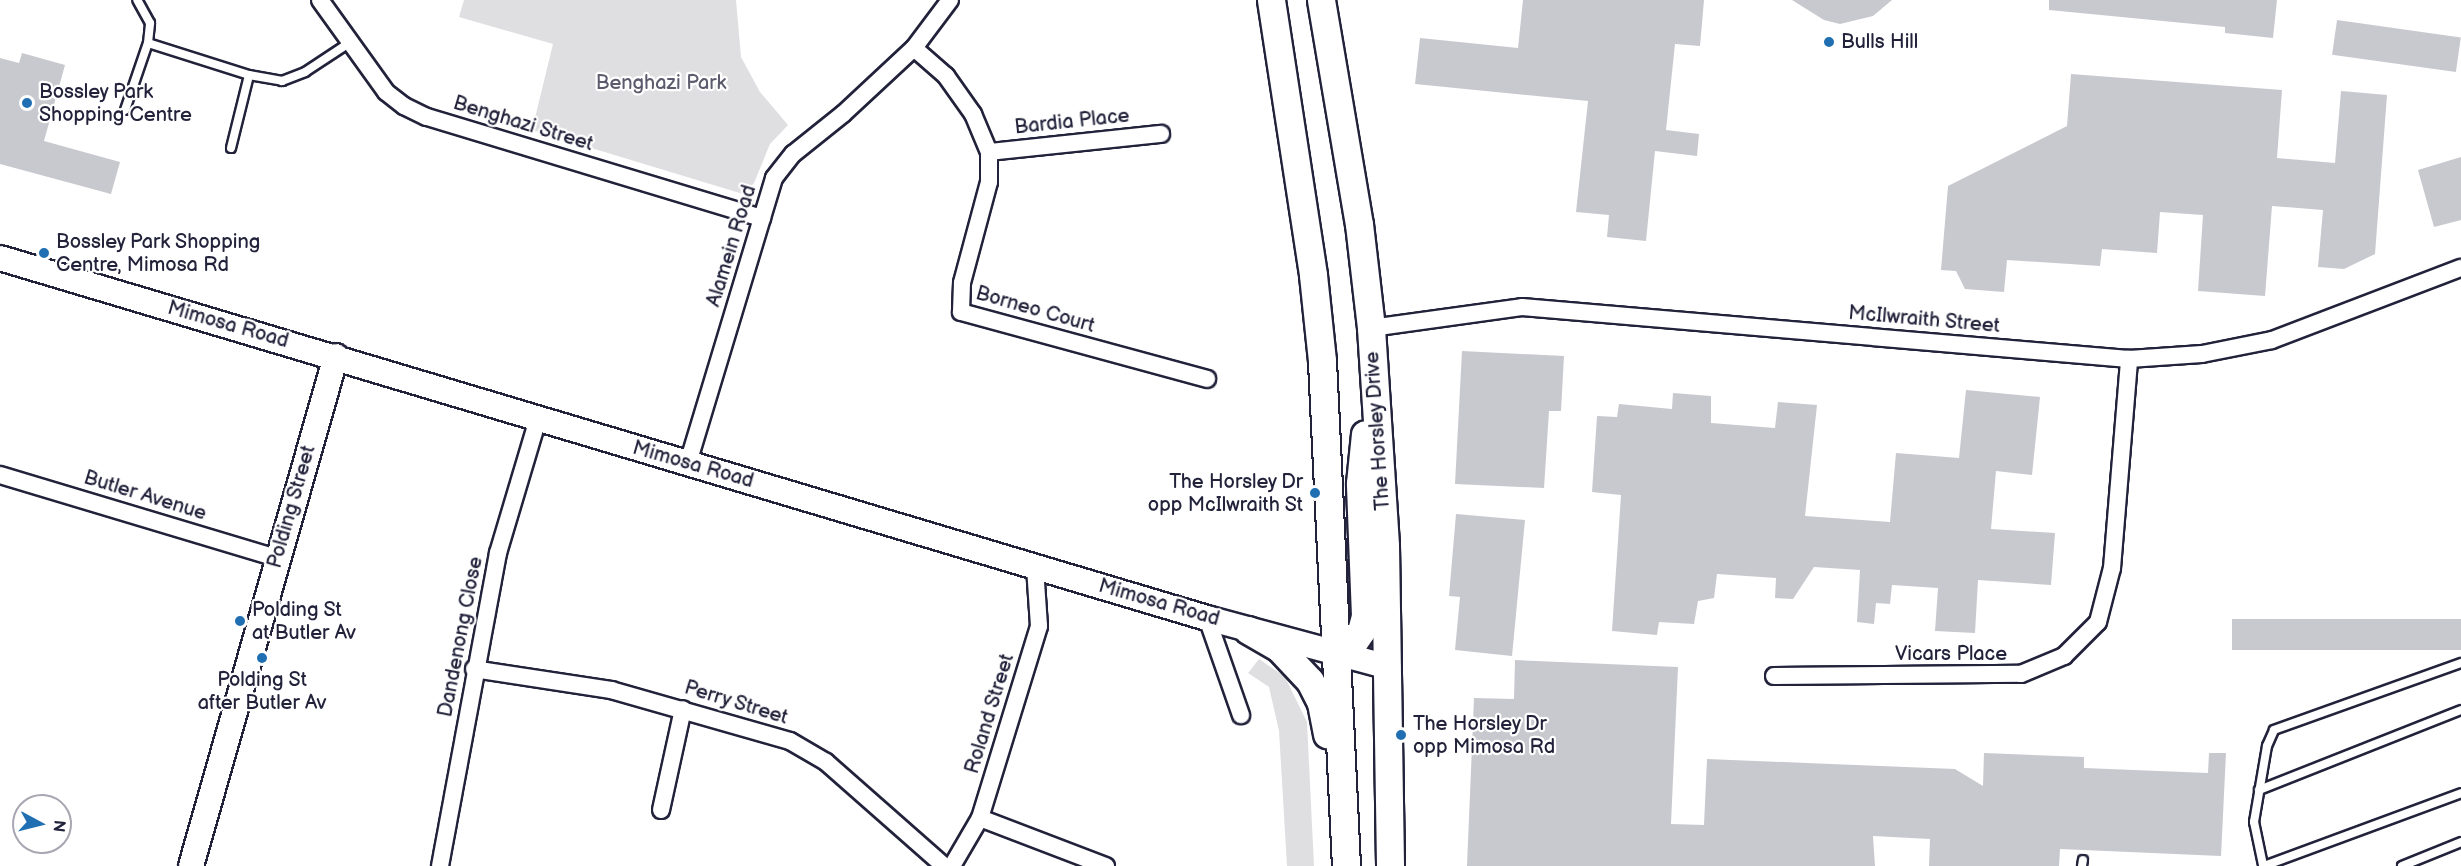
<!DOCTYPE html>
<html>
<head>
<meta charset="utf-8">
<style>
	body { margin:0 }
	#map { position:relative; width:2461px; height:866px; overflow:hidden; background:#fff; font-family:"Balsamiq Sans",sans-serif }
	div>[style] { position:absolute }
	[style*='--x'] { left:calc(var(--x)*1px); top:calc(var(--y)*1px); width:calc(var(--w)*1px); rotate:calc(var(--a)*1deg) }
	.green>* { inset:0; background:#dfdfe2 }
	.building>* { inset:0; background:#c8c8cf; transform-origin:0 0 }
	.roads { filter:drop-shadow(2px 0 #22223b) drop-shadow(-2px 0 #22223b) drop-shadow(0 2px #22223b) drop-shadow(0 -2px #22223b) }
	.lane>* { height:8px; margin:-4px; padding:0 4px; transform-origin:4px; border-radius:4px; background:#fff }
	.street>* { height:16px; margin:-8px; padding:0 8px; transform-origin:8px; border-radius:8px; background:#fff }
	.secondary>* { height:24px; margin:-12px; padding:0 12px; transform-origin:12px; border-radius:12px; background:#fff }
	.primary>* { height:27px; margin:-13.5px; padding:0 13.5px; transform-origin:13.5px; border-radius:13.5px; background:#fff }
	.dots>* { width:16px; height:16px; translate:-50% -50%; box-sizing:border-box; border:3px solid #fff; border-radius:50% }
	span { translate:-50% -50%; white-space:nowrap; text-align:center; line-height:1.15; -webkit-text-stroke:4.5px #fff; paint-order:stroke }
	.poi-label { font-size:20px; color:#22223b }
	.left { translate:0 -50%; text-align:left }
	.right { translate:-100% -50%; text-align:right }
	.park-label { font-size:20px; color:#5b5b6d }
	.street-label { font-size:20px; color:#22223b }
	.north { position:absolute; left:12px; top:794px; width:60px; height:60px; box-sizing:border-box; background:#fff; border:2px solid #a7a7b1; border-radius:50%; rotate:97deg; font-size:16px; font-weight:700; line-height:24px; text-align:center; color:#22223b }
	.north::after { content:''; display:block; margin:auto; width:21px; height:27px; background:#1f6fb2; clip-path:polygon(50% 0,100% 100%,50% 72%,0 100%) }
</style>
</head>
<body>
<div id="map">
	<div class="green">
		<i style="clip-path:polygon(464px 0,736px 0,741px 57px,760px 92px,788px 125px,770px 144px,754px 183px,743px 194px,532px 130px,553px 44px,459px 17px)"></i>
		<i style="clip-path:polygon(1259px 659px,1285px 677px,1307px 722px,1314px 866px,1287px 866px,1279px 731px,1269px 687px,1248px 673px)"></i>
	</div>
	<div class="building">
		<i style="clip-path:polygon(1523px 0,1704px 0,1700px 46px,1675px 44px,1666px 130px,1699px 134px,1697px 156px,1655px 151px,1646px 241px,1607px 237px,1609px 215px,1576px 212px,1588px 101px,1415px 84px,1420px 38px,1518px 48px)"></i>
		<i style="clip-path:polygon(1792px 0,1892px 0,1873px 16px,1840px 24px,1824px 20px)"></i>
		<i style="clip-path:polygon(2049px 0,2277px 0,2273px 38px,2225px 33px,2225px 27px,2049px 10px)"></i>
		<i style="left:2337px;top:20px;width:125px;height:35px;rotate:8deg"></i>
		<i style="clip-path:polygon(22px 53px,65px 65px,44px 141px,120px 162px,111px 194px,0 164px,0 58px,19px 63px)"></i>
		<i style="clip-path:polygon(2071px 74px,2282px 90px,2277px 158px,2335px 163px,2341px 91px,2387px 95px,2375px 254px,2344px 269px,2318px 267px,2323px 210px,2272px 206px,2265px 296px,2198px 291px,2203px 215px,2160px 212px,2157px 253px,2102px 249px,2100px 266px,2007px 260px,2004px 292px,1965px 289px,1956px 271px,1941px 270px,1948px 186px,2067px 126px)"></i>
		<i style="clip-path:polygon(2461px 157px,2461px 220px,2434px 227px,2418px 170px)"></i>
		<i style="clip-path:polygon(1462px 351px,1564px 356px,1561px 411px,1549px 411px,1544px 488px,1455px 484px)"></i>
		<i style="clip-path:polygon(1966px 390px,2040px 397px,2032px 475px,1996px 471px,1991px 529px,2055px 533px,2051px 585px,1978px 580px,1975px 633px,1935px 631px,1938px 588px,1892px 585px,1890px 604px,1876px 603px,1874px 624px,1857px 622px,1860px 570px,1814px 567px,1793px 599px,1775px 598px,1776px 578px,1717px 574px,1714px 598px,1698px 601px,1694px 624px,1659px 622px,1657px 635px,1612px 631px,1621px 495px,1592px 492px,1597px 416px,1617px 417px,1619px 404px,1672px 409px,1673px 393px,1711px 396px,1711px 423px,1775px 428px,1778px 402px,1817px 405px,1805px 516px,1890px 522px,1896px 453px,1959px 458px)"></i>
		<i style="clip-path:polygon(1456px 514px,1525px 520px,1512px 656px,1455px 650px,1460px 597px,1449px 596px)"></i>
		<i style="left:2461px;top:619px;width:31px;height:229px;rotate:90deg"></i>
		<i style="clip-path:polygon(1515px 660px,1678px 667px,1671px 824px,1704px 825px,1707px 759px,1955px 769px,1983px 786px,1984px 753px,2084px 757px,2084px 768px,2208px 773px,2209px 753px,2226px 753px,2221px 856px,2060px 849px,2059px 866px,1929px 866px,1930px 839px,1873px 836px,1875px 866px,1467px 866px,1474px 698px,1514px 699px)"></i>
	</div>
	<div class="roads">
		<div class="lane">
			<i style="--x:148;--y:43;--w:106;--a:17.6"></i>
			<i style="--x:249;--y:75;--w:34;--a:10"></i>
			<i style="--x:282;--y:81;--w:25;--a:-21"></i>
			<i style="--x:305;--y:72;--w:53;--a:-33.4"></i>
			<i style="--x:125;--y:110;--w:71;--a:-71.1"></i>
			<i style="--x:148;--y:43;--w:20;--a:-84"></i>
			<i style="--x:150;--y:23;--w:26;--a:-119"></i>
			<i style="--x:231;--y:148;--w:75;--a:-76.1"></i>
			<i style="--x:2259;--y:790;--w:217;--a:-21.6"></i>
			<i style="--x:2263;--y:865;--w:44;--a:-101.8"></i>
			<i style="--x:2254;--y:822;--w:77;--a:-80.3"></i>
			<i style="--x:2267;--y:746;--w:17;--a:-66"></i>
			<i style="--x:2274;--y:730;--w:199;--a:-19.7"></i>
			<i style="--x:2082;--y:866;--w:6;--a:-81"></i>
			<i style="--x:2264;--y:866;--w:210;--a:-20.3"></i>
			<i style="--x:2402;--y:866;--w:64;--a:-22.1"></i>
		</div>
		<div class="street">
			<i style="--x:320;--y:0;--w:113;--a:54.3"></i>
			<i style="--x:386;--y:92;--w:23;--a:38"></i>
			<i style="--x:404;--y:106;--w:25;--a:26"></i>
			<i style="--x:427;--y:117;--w:350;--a:16.8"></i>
			<i style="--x:914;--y:48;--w:43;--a:41.2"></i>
			<i style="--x:946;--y:76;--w:47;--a:54.6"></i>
			<i style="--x:973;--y:114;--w:41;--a:67.2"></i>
			<i style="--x:989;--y:152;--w:30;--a:90"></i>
			<i style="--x:989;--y:182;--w:105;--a:105"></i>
			<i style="--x:962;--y:283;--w:29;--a:92"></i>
			<i style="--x:961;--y:312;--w:255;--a:15.2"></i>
			<i style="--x:989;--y:152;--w:173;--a:-6"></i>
			<i style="--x:1371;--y:328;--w:152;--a:-7.9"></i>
			<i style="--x:1522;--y:307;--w:609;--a:4.9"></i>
			<i style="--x:2129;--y:359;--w:73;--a:-3.9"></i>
			<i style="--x:2202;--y:354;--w:71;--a:-11.3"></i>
			<i style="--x:2272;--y:340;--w:202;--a:-20.9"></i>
			<i style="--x:688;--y:463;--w:298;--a:-73.2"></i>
			<i style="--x:774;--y:178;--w:31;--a:-52"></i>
			<i style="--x:793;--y:154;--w:64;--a:-38.7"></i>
			<i style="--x:843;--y:114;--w:97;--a:-42.9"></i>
			<i style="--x:914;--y:48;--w:60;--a:-53.1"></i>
			<i style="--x:0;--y:475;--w:289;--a:16.7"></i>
			<i style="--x:1207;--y:618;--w:103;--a:70.7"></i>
			<i style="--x:474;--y:669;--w:139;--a:8.7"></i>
			<i style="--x:611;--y:690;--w:186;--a:15.9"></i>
			<i style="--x:790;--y:741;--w:42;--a:30.3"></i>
			<i style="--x:826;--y:762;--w:157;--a:41.4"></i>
			<i style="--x:1774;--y:676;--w:247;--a:-0.5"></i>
			<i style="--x:2021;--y:674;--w:47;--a:-22.7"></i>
			<i style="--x:2064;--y:656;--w:48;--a:-45"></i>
			<i style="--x:2098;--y:622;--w:56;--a:-75.5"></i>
			<i style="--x:2112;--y:568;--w:210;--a:-85.3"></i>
			<i style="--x:661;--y:810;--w:103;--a:-77.7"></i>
			<i style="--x:980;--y:818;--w:135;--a:20.9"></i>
			<i style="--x:440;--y:866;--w:318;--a:-79.5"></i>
			<i style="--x:498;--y:553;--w:140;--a:-73.4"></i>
			<i style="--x:952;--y:866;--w:56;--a:-59.7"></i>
			<i style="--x:980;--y:818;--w:201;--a:-72.9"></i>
			<i style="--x:1039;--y:626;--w:59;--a:-93.9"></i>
		</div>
		<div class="secondary">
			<i style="--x:0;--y:258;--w:1260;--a:16.61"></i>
			<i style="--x:1207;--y:618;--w:188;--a:15.1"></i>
			<i style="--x:191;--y:866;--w:530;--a:-74.13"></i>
		</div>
		<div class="primary">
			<i style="--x:1271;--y:0;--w:278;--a:81.3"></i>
			<i style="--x:1313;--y:275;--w:86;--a:84"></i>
			<i style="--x:1322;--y:361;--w:506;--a:87.28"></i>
			<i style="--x:1321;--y:0;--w:227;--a:80.4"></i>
			<i style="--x:1359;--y:224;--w:105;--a:83.4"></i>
			<i style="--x:1371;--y:328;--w:218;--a:86.3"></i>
			<i style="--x:1385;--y:546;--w:320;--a:89.1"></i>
			<i style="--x:1248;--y:630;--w:36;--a:30"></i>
			<i style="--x:1279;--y:648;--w:45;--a:46.8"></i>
			<i style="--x:1310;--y:681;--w:25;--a:63"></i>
			<i style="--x:1321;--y:703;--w:32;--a:79"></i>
			<i style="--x:1336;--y:654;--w:17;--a:-28"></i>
			<i style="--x:1351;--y:646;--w:18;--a:-56"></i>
			<i style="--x:1361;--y:631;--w:16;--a:-75"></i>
			<i style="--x:1365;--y:616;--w:133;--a:-92.2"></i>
			<i style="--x:1360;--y:483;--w:49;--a:-84.2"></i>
		</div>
	</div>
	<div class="dots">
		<i style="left:1829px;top:42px;background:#1f6fb2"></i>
		<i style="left:27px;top:103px;background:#1f6fb2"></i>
		<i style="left:44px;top:253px;background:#1f6fb2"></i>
		<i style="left:1315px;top:493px;background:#1f6fb2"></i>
		<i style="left:240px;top:621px;background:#1f6fb2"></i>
		<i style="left:262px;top:658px;background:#1f6fb2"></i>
		<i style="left:1401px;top:735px;background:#1f6fb2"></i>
	</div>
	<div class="poi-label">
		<span class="left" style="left:1841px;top:42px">Bulls Hill</span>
		<span class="left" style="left:39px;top:104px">Bossley Park<br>Shopping Centre</span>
		<span class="left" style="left:56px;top:254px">Bossley Park Shopping<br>Centre, Mimosa Rd</span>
		<span class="right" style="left:1303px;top:494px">The Horsley Dr<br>opp McIlwraith St</span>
		<span class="left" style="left:252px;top:622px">Polding St<br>at Butler Av</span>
		<span style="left:262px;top:692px">Polding St<br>after Butler Av</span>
		<span class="left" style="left:1413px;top:736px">The Horsley Dr<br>opp Mimosa Rd</span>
	</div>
	<div class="park-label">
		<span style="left:661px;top:83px">Benghazi Park</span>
	</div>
	<div class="street-label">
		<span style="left:1072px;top:122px;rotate:-6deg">Bardia Place</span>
		<span style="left:523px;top:124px;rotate:17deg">Benghazi Street</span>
		<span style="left:732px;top:246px;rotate:-73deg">Alamein Road</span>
		<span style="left:1035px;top:310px;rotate:16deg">Borneo Court</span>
		<span style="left:1924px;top:320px;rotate:5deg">McIlwraith Street</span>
		<span style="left:228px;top:325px;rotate:16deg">Mimosa Road</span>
		<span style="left:1378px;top:431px;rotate:-94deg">The Horsley Drive</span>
		<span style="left:693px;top:465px;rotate:16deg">Mimosa Road</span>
		<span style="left:145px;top:496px;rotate:17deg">Butler Avenue</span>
		<span style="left:292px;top:507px;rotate:-74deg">Polding Street</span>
		<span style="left:1159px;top:603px;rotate:16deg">Mimosa Road</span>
		<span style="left:461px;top:637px;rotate:-79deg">Dandenong Close</span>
		<span style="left:1951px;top:654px">Vicars Place</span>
		<span style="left:736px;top:703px;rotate:17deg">Perry Street</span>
		<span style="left:990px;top:714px;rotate:-73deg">Roland Street</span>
	</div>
	<div class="north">N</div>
</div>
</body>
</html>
